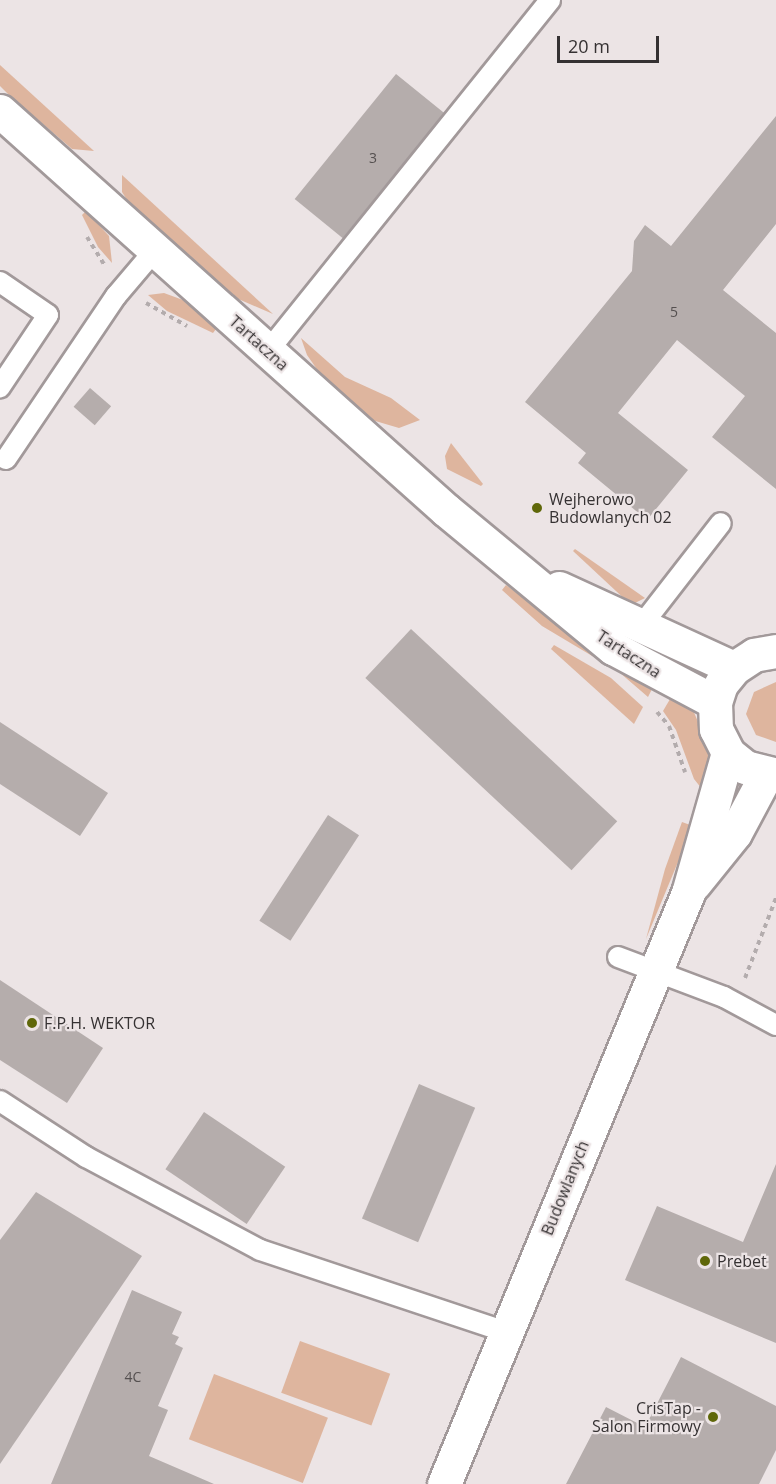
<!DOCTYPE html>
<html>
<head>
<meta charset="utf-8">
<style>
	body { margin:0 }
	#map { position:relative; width:776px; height:1484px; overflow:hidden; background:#ece4e5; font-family:"Open Sans",sans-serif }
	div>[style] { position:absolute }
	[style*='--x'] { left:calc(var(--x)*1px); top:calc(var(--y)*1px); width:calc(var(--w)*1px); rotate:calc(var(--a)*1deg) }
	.green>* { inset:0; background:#deb59e; transform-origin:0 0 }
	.building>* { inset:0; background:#b5adac; transform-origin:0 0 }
	.path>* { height:4px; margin-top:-2px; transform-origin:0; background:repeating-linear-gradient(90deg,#b3acad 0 4.5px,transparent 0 9px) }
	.roads { filter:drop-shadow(2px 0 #a2999a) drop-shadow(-2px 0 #a2999a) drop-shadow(0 2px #a2999a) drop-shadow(0 -2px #a2999a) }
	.service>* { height:20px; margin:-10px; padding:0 10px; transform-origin:10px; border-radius:10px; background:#fff }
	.minor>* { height:33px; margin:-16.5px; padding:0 16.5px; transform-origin:16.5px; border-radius:16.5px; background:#fff }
	.tertiary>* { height:33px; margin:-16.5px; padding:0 16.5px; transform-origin:16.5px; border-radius:16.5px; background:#fff }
	.dots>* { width:16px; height:16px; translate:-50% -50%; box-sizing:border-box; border:3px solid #ece4e5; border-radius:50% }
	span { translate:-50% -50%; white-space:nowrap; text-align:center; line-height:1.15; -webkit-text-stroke:4.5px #ece4e5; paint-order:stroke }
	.number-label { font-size:14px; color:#555050 }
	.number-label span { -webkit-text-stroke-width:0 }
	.street-label { font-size:16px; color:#353132 }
	.poi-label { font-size:16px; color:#353132 }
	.left { translate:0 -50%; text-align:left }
	.right { translate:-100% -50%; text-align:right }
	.scale { position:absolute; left:557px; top:36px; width:102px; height:27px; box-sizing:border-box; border:3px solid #353132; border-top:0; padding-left:8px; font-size:18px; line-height:21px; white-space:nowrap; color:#353132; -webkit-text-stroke:4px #ece4e5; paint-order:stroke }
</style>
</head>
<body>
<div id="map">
	<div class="green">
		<i style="clip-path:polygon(0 65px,70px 129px,94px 151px,72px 149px,8px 94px,0 86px)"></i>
		<i style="clip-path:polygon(122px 175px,273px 314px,236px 298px,129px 203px,122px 192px)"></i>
		<i style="clip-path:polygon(86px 211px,109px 236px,112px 263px,98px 247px,82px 215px)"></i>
		<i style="clip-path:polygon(164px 293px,183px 300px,216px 329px,213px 333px,167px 311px,148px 295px)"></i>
		<i style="clip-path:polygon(301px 338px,345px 377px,391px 398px,420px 420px,399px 428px,372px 420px,321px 375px,307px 355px)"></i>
		<i style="clip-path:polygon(451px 443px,483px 484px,481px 486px,447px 469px,445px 456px)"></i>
		<i style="clip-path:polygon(575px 549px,645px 598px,631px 605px,573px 551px)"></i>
		<i style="clip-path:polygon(506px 585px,560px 625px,655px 683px,648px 697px,619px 672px,542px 626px,502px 590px)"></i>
		<i style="clip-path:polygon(554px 645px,611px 678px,643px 707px,634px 724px,551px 649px)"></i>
		<i style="clip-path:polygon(776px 682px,776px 742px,756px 735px,746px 714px,754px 692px)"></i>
		<i style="clip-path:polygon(673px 694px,693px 710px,709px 748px,711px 770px,702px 789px,694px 779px,676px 730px,663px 711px)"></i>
		<i style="clip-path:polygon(682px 822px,693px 826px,646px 939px,665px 869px)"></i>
		<i style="left:300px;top:1341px;width:96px;height:55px;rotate:20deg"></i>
		<i style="left:214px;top:1374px;width:122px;height:70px;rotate:21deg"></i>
	</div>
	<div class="building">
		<i style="left:396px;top:74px;width:62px;height:161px;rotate:39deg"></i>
		<i style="clip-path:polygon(776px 116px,776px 224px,723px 290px,776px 333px,776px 489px,712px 437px,745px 396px,677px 340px,618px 413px,688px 470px,647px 520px,578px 463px,586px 453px,525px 402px,632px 271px,634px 241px,645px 225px,671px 246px)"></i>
		<i style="left:90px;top:388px;width:28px;height:25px;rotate:41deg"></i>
		<i style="left:411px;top:629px;width:282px;height:67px;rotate:43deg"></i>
		<i style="clip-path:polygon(0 722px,108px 793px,80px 836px,0 784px)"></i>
		<i style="left:328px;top:815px;width:37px;height:126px;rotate:33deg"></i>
		<i style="clip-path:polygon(0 980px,103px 1048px,67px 1103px,0 1060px)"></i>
		<i style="left:419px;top:1084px;width:61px;height:146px;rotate:23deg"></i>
		<i style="left:204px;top:1112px;width:98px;height:69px;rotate:34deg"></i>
		<i style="clip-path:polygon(776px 1164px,776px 1343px,625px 1280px,657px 1206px,743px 1242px)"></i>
		<i style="clip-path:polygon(36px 1192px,142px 1256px,0 1464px,0 1240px)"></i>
		<i style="clip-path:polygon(132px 1290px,182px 1312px,172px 1334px,179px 1337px,175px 1344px,183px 1348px,158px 1406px,168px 1410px,149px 1456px,214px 1484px,51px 1484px)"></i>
		<i style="clip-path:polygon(681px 1357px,776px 1406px,776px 1450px,759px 1484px,566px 1484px,606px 1407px,645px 1427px)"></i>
	</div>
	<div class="path">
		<i style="--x:87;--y:237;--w:34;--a:58"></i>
		<i style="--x:146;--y:303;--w:47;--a:29.3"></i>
		<i style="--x:657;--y:712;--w:18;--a:49"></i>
		<i style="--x:669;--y:726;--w:49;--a:70.8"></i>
		<i style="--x:745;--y:978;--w:86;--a:-68.8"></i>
	</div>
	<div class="roads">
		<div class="service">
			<i style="--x:0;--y:282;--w:58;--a:34.5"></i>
			<i style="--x:48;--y:315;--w:87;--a:123.7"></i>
			<i style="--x:268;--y:351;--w:450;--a:-51.2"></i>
			<i style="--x:6;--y:459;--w:197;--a:-56"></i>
			<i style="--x:116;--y:296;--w:60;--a:-49.7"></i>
			<i style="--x:641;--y:626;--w:130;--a:-52.2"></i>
			<i style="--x:618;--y:957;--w:113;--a:20.7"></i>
			<i style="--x:724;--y:997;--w:59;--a:28.3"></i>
			<i style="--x:0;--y:1101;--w:103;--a:33.1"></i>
			<i style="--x:86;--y:1157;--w:197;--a:28.1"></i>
			<i style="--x:260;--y:1250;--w:259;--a:18.4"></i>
		</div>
		<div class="minor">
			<i style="--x:694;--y:884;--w:65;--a:-51.2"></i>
			<i style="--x:735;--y:833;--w:66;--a:-61.9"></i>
			<i style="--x:444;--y:1484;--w:639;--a:-67.57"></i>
			<i style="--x:688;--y:893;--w:146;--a:-74.1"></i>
		</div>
		<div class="tertiary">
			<i style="--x:0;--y:111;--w:598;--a:41.82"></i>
			<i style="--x:446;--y:510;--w:217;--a:39.6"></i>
			<i style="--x:613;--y:648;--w:115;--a:27.9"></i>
			<i style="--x:559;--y:588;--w:192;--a:24.6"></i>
			<i style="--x:776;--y:651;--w:22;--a:170"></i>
			<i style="--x:754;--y:655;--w:24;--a:147"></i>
			<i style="--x:734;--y:668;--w:21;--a:129"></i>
			<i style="--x:721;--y:684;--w:19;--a:108"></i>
			<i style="--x:715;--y:702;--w:27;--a:88"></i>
			<i style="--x:716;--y:729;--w:27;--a:63"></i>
			<i style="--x:728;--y:753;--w:22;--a:39"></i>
			<i style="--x:745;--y:767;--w:32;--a:14"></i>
		</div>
	</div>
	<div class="dots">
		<i style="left:537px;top:508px;background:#5f6709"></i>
		<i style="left:32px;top:1023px;background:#5f6709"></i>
		<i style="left:705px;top:1261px;background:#5f6709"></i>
		<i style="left:713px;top:1417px;background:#5f6709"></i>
	</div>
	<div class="number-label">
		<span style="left:373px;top:158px">3</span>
		<span style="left:674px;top:312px">5</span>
		<span style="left:133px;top:1377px">4C</span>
	</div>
	<div class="street-label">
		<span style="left:259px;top:343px;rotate:42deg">Tartaczna</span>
		<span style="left:629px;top:654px;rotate:33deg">Tartaczna</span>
		<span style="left:565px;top:1188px;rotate:-68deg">Budowlanych</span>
	</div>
	<div class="poi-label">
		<span class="left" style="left:549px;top:508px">Wejherowo<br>Budowlanych 02</span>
		<span class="left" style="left:44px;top:1023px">F.P.H. WEKTOR</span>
		<span class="left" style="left:717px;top:1261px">Prebet</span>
		<span class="right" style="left:701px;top:1417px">CrisTap -<br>Salon Firmowy</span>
	</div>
	<div class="scale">20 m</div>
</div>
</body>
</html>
